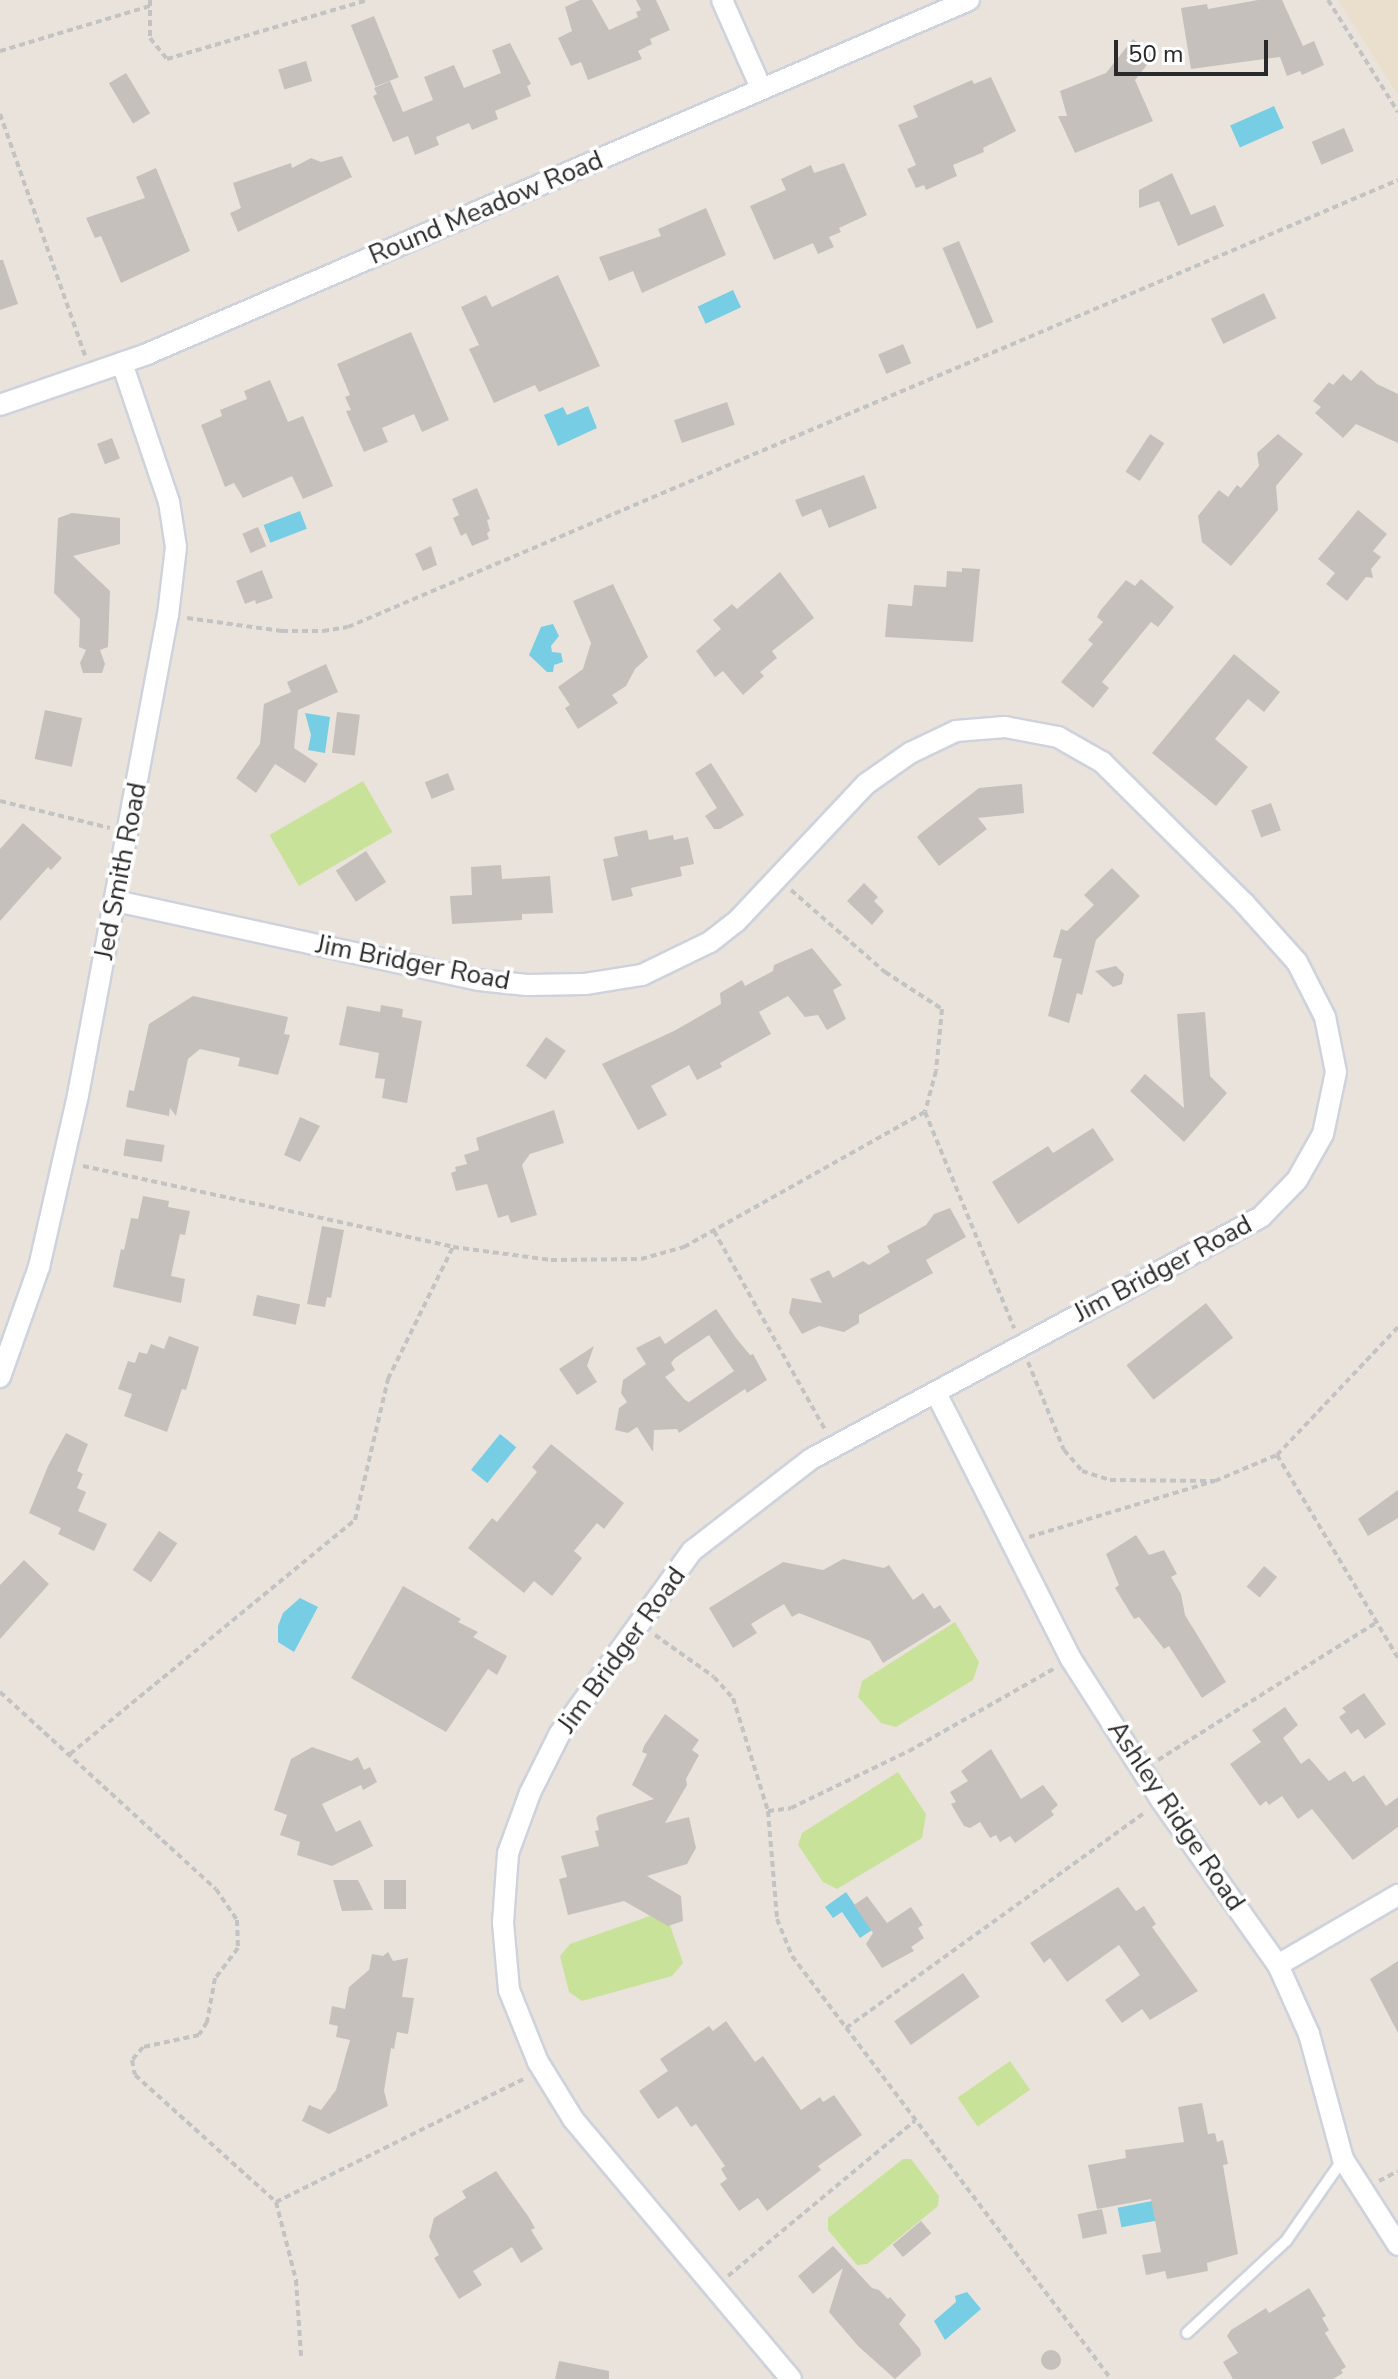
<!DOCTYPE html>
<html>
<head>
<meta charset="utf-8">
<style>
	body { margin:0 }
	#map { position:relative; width:1398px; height:2379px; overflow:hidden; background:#eae3db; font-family:"Nunito Sans",sans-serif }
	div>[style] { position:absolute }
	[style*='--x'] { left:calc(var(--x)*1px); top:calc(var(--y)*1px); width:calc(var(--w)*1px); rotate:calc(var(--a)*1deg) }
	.education>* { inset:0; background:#eadfcc }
	.pitch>* { inset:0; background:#c8e399; transform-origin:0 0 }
	.water>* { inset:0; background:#77cde4; transform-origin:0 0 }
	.building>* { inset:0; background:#c5c0bb; transform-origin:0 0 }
	.round { border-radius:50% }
	.path>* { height:4px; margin-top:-2px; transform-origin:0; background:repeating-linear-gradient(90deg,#c3c3c3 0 6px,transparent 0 10px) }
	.roads { filter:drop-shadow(2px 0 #ced2dc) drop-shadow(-2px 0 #ced2dc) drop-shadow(0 2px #ced2dc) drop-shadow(0 -2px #ced2dc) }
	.lane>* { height:10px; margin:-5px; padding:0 5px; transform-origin:5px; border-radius:5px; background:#fff }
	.street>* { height:20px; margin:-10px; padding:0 10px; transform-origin:10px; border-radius:10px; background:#fff }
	span { translate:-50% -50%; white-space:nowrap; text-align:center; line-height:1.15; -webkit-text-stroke:7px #fff; paint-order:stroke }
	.street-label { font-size:26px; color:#292929 }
	.scale { position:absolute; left:1114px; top:40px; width:154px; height:36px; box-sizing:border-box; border:4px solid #292929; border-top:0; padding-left:10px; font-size:24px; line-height:28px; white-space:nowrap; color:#292929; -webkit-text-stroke:6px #fff; paint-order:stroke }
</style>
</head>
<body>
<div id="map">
	<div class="education">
		<i style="clip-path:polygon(1338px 0,1398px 0,1398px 95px)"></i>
	</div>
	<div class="pitch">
		<i style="left:363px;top:781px;width:59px;height:108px;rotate:60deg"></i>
		<i style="clip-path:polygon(955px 1622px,979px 1662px,973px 1680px,896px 1727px,881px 1723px,858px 1697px,862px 1681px)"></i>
		<i style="clip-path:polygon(898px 1772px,926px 1814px,922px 1838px,837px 1889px,823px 1882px,798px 1845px,802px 1833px)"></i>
		<i style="clip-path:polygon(650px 1916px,670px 1925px,683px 1963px,672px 1976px,582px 2001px,569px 1992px,560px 1956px,570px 1944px)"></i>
		<i style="left:1010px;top:2061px;width:35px;height:64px;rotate:55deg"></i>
		<i style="clip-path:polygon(903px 2159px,911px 2159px,939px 2196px,938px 2206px,867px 2264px,857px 2265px,828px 2230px,828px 2218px)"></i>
	</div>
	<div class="water">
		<i style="left:1274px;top:106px;width:24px;height:48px;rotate:66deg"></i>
		<i style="left:733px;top:290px;width:19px;height:39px;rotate:65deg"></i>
		<i style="clip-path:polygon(588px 406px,597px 428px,558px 446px,544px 415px,563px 407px,567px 415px)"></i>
		<i style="left:300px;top:511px;width:19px;height:39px;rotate:69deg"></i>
		<i style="clip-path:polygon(553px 624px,559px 636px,551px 646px,552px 652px,561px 653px,563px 662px,554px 665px,553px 672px,547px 672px,529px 655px,541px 627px)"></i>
		<i style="clip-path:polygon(305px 713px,330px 717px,325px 753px,308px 750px,311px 735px)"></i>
		<i style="left:500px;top:1434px;width:21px;height:46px;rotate:39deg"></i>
		<i style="clip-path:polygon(300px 1598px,318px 1607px,294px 1652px,278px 1642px,278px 1626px,283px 1613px)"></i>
		<i style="clip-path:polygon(846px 1892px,872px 1930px,860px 1938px,842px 1912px,833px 1918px,825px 1907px)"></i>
		<i style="left:1152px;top:2201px;width:20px;height:35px;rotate:79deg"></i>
		<i style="clip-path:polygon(967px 2292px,981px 2309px,945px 2340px,934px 2321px,956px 2302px,955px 2296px)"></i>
	</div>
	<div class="building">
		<i style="clip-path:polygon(580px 0,592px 0,609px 30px,638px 17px,636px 12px,641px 10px,636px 0,656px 0,670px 30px,650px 39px,652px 44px,638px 51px,642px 59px,588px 80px,581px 62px,571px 66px,558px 38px,572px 31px,565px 7px)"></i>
		<i style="clip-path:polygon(1258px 0,1282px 0,1303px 46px,1314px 41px,1324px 65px,1302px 75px,1300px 71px,1287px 76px,1280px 57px,1191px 69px,1181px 8px,1207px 4px,1208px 9px)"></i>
		<i style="left:374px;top:16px;width:66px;height:25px;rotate:68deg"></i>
		<i style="clip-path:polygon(1133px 39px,1154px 56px,1135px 80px,1153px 121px,1075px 153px,1058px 116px,1067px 116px,1060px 91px,1106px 73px)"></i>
		<i style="clip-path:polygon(510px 43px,531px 84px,527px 86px,531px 96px,495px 111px,498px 119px,472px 130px,469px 123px,436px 137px,439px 145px,415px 155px,408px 136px,393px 142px,373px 96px,377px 94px,374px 88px,390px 81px,403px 112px,433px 100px,424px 77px,454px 65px,464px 88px,501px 73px,492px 50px)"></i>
		<i style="left:306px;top:61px;width:21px;height:29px;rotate:73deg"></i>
		<i style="left:126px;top:73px;width:47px;height:20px;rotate:59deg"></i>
		<i style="clip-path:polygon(991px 77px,1016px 131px,983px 148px,984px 152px,953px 165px,957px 176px,926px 190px,924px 185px,916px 188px,907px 169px,916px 165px,898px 125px,918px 117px,913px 106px,972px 80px,974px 84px)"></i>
		<i style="left:1344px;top:128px;width:25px;height:35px;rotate:67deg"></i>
		<i style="clip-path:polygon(342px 156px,352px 177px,238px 232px,230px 213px,241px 208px,233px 183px,291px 163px,292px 168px,311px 158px,321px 162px)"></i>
		<i style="clip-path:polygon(844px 163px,867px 215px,839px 228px,841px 232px,829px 237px,834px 247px,818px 254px,813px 243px,774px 260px,750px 206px,786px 190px,781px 179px,811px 165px,814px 173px)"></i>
		<i style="clip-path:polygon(156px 168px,190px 251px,121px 283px,101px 236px,95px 238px,86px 218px,145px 198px,136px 177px)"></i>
		<i style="clip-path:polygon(1172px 173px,1191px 215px,1215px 205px,1224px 226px,1178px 246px,1159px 201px,1139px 208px,1139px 190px)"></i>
		<i style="clip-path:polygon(706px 208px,726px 255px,642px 293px,633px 271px,609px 281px,599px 257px,661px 236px,658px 229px)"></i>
		<i style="left:959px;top:241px;width:88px;height:18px;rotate:67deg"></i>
		<i style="clip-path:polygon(0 260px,3px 260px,18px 304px,0 310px)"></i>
		<i style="clip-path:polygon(558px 275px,600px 366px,539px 392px,535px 385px,494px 403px,469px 349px,479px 345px,461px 307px,486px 295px,492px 307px)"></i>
		<i style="left:1264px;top:293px;width:28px;height:59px;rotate:64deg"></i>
		<i style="clip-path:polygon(411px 332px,449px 420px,422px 432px,414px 414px,382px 428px,388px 442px,364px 452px,346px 411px,351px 410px,345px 397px,350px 395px,337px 364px)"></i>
		<i style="left:903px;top:344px;width:21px;height:27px;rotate:67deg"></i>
		<i style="clip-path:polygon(1361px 370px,1377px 384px,1398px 394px,1398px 443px,1356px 424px,1343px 438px,1315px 413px,1321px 407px,1313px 401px,1329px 382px,1333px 385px,1343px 374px,1351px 381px)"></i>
		<i style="clip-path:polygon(270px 380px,288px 422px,303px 416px,333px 486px,303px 499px,292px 476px,243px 498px,234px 483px,225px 487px,201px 425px,222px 416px,220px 410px,247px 399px,244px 391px)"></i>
		<i style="left:727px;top:402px;width:24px;height:56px;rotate:71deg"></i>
		<i style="left:1150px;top:434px;width:17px;height:45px;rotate:33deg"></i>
		<i style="clip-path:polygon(1278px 434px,1303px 454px,1276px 486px,1278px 510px,1231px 566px,1202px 542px,1198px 516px,1219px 490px,1228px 497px,1237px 485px,1241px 488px,1259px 466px,1257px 453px)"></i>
		<i style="left:112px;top:438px;width:22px;height:16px;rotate:69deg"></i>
		<i style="clip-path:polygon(864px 475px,877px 508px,829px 528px,821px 509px,802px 517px,795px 500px)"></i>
		<i style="clip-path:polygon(477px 488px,490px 519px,487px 520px,490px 531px,487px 533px,489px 539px,472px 546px,466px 533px,461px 536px,453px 518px,459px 515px,452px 499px)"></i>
		<i style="clip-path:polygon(1358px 510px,1387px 534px,1373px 551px,1381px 557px,1371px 569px,1373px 578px,1366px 577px,1347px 601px,1326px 584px,1335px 573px,1318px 559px)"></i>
		<i style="clip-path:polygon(72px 513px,120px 518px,120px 544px,73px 556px,110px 591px,108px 647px,100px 650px,105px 664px,102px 673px,83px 673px,80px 663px,86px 650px,79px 647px,80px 619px,54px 593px,58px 518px)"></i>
		<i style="left:258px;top:527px;width:21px;height:17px;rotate:67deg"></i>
		<i style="clip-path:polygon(431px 546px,437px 565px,423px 571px,415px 554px)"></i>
		<i style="clip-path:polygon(962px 568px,980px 569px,973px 642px,885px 637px,888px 604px,912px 606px,914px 585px,946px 587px,947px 571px,962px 572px)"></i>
		<i style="clip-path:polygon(262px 570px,273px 598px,256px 604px,255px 600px,245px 604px,236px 581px)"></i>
		<i style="clip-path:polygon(780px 572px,814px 618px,772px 651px,777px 658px,760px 672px,764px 676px,743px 695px,723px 671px,715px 677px,696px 651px,721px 629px,713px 620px,732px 604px,737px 609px)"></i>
		<i style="clip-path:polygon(1141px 579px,1174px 607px,1158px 627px,1151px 622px,1102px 682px,1109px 688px,1093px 708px,1061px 682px,1093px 644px,1088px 640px,1103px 622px,1097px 617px,1100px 611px,1126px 580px,1135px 586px)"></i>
		<i style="clip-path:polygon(613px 584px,648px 657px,635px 669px,626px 686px,612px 695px,618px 703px,578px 729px,565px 708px,570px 705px,558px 687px,583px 669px,591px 643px,573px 601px)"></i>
		<i style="clip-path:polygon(1234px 654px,1280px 692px,1264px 712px,1248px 699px,1215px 739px,1248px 767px,1216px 806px,1152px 753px)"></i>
		<i style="clip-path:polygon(326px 664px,338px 692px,298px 710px,294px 748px,318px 764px,305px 783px,275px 764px,256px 793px,236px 778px,260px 744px,264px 704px,291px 692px,287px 682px)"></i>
		<i style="left:45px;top:710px;width:38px;height:50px;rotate:12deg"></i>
		<i style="left:337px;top:712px;width:23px;height:41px;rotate:7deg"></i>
		<i style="clip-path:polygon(711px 763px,744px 815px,720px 829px,714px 829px,705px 816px,717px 808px,695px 773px)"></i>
		<i style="left:448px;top:773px;width:18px;height:25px;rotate:68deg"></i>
		<i style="clip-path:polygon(1022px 784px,1024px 813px,978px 818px,987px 829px,939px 866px,917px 837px,920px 834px,979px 788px)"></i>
		<i style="left:1271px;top:803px;width:29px;height:21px;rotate:70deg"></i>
		<i style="clip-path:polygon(23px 823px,62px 858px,51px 870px,48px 867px,0 921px,0 849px)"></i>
		<i style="clip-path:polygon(647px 830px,649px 840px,673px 835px,674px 840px,688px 837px,694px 864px,680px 867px,682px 876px,631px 888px,633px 896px,612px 901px,603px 859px,618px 856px,614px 837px)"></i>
		<i style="left:366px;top:851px;width:37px;height:36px;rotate:57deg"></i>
		<i style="clip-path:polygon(501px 865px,502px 879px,550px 876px,553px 913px,522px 914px,522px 920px,452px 924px,450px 896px,472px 895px,471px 867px)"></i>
		<i style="clip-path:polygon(1112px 868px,1140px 896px,1096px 940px,1082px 995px,1077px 993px,1069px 1023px,1048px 1016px,1062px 959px,1053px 957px,1061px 929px,1067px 931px,1094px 905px,1084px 895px)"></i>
		<i style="clip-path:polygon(864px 883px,878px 897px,874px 901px,884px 911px,872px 925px,847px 901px)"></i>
		<i style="clip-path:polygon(812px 948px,842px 985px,833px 990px,846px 1019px,827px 1030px,818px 1015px,805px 1017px,788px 996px,759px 1012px,771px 1034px,720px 1063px,722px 1067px,697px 1080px,689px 1065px,651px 1086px,667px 1115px,638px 1130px,602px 1064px,674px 1031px,721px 1004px,720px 993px,742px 980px,745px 986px,773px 971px,774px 965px)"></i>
		<i style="clip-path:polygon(1116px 966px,1124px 974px,1122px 984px,1113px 987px,1095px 971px)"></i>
		<i style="clip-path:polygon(193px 996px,288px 1017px,284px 1034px,290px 1035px,278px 1075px,238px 1066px,240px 1058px,200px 1049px,188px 1059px,176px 1116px,170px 1108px,169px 1116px,126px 1107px,129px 1090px,134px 1091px,149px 1024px)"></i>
		<i style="clip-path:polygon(381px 1005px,403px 1009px,402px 1017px,422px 1021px,407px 1103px,382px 1098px,385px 1079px,375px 1078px,379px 1053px,339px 1045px,347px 1006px,380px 1012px)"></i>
		<i style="clip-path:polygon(1205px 1012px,1210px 1076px,1227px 1093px,1184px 1142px,1130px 1091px,1145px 1074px,1184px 1108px,1177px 1014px)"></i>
		<i style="left:546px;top:1037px;width:24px;height:35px;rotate:35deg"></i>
		<i style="clip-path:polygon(554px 1110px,564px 1143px,530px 1154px,522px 1165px,537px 1215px,511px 1223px,508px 1215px,498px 1218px,487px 1184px,456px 1191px,451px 1173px,456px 1171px,455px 1167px,467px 1164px,464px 1155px,479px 1150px,476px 1138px)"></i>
		<i style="clip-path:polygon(300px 1117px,320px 1126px,300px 1162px,284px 1155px)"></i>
		<i style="clip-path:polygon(1093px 1128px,1114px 1160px,1018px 1224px,992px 1182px,1048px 1146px,1053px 1153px)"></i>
		<i style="left:126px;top:1139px;width:39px;height:17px;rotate:9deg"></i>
		<i style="clip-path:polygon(143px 1196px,169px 1201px,168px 1207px,190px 1211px,185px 1235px,180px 1234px,171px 1276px,185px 1279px,181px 1303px,113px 1287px,121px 1249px,124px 1250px,131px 1218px,138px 1219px)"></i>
		<i style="clip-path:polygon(950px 1208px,966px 1237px,926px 1260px,933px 1273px,859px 1315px,859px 1323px,844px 1332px,819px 1326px,802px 1334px,789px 1313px,792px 1298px,822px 1303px,810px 1279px,829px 1270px,833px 1278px,863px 1261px,869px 1265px,890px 1252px,887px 1246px,926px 1225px,934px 1214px)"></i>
		<i style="clip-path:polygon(322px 1226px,344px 1230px,331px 1298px,327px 1297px,325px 1307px,307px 1304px)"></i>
		<i style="left:257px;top:1295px;width:44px;height:21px;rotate:12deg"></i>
		<i style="left:1206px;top:1303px;width:44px;height:101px;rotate:52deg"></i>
		<i style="clip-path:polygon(evenodd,716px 1309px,736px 1338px,750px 1355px,753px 1354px,767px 1380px,747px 1393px,745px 1389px,679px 1433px,677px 1429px,654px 1430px,653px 1452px,637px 1427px,628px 1433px,615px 1430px,619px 1408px,627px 1402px,621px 1393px,623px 1380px,646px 1364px,636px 1348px,660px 1336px,665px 1344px,716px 1309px,709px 1335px,734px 1371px,689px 1402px,685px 1400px,665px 1377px,675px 1370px,671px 1363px,675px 1358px,709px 1335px)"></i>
		<i style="clip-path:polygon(169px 1336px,199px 1347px,186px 1390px,182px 1389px,167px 1432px,124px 1416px,132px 1394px,118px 1389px,128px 1361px,135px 1363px,139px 1352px,147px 1354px,151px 1344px,164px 1349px)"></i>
		<i style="clip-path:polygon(594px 1346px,587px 1366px,597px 1382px,577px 1395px,559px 1369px)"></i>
		<i style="clip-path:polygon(66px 1433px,88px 1444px,77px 1471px,83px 1474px,77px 1488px,86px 1492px,78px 1511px,107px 1524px,94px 1551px,58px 1534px,61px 1528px,29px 1513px,48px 1466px)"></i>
		<i style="clip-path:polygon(551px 1444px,624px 1503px,604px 1529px,597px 1523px,574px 1551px,582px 1558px,552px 1596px,534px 1581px,524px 1593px,468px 1548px,492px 1518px,497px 1522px,537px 1472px,532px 1467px)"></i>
		<i style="clip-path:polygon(1398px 1490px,1398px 1518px,1368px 1536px,1358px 1519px)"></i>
		<i style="left:159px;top:1531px;width:22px;height:47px;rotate:34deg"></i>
		<i style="clip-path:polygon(1136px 1535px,1149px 1555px,1164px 1550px,1177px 1574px,1171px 1577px,1181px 1594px,1185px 1615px,1226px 1682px,1202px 1698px,1169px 1646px,1164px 1649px,1139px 1617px,1134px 1619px,1115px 1588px,1119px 1585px,1106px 1554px)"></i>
		<i style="clip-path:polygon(843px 1559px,884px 1568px,889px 1565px,913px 1600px,923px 1593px,934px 1609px,940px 1605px,951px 1621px,883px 1663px,870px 1641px,799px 1613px,792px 1617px,784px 1604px,751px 1624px,757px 1633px,733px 1648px,709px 1608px,783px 1562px,823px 1570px)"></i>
		<i style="clip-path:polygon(24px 1560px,49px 1584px,0 1639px,0 1585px)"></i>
		<i style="left:1264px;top:1566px;width:17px;height:27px;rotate:40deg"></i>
		<i style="clip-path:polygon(403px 1586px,461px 1619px,458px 1622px,478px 1632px,473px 1637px,507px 1656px,497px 1675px,488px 1669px,446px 1732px,351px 1678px)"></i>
		<i style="clip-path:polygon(1364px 1693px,1386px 1724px,1365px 1739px,1358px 1729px,1351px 1734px,1339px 1717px,1346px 1712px,1342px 1708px)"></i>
		<i style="clip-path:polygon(1285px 1707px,1298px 1725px,1283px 1738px,1301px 1764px,1309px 1758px,1329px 1781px,1345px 1771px,1353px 1782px,1364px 1775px,1386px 1806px,1398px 1797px,1398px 1827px,1353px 1860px,1312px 1809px,1298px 1819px,1282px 1796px,1269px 1805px,1266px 1801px,1260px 1806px,1230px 1764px,1261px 1742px,1252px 1730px)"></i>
		<i style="clip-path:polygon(665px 1714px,699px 1740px,692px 1750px,699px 1755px,686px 1779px,687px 1785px,665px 1823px,689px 1817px,696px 1848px,687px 1864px,647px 1876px,681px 1896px,683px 1921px,668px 1926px,624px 1901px,568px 1915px,559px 1879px,567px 1877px,561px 1856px,599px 1846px,595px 1831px,599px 1830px,596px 1818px,599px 1815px,654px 1799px,632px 1785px,647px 1754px,642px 1752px,644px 1746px)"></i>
		<i style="clip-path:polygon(312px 1747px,351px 1761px,358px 1757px,364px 1770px,370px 1767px,377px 1782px,363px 1790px,361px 1785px,322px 1804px,336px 1832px,360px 1820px,373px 1846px,332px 1866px,297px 1855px,300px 1842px,280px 1835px,287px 1815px,274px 1810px,291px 1759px)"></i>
		<i style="clip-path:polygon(991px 1749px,1021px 1799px,1043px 1785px,1058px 1805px,1051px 1811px,1054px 1815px,1015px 1843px,1010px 1836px,1000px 1842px,996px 1835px,990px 1838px,980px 1822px,970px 1828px,964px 1826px,951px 1804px,956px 1802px,950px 1792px,968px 1781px,961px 1771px)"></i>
		<i style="clip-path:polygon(333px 1880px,358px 1880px,373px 1910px,342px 1911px)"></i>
		<i style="left:406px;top:1880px;width:29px;height:22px;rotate:90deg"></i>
		<i style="clip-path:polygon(1118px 1887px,1136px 1911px,1144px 1906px,1156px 1924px,1152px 1927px,1198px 1991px,1150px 2020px,1142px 2009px,1122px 2023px,1105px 2000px,1140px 1975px,1119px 1945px,1067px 1982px,1050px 1958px,1044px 1963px,1030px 1943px)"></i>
		<i style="clip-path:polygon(867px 1896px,887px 1923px,911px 1907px,923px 1925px,918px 1928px,924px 1938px,911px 1947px,914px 1951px,882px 1968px,866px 1944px,873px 1933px,854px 1905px)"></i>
		<i style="clip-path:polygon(388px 1952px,393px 1961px,408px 1958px,402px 1997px,414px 1998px,408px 2034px,397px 2032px,394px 2049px,391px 2048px,384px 2091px,388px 2106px,329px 2134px,302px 2121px,309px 2105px,321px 2110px,336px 2090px,350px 2040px,336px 2037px,338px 2026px,329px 2024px,332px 2006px,345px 2009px,349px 1987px,369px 1970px,372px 1954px,383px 1956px)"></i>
		<i style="clip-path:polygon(1398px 1961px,1398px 2033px,1370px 1979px)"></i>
		<i style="left:963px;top:1973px;width:29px;height:84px;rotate:55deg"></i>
		<i style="clip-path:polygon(726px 2021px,755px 2062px,763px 2056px,801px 2110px,820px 2097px,823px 2102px,834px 2095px,862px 2135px,818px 2166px,821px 2170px,767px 2211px,758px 2198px,739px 2211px,720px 2184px,727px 2179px,721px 2169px,725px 2166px,696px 2124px,691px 2127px,677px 2106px,658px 2119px,639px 2091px,668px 2071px,660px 2059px,709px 2026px,713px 2031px)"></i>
		<i style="clip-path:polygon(1202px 2103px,1208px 2134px,1215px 2133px,1217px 2142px,1223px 2140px,1228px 2164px,1223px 2165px,1238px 2254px,1207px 2263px,1208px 2271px,1167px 2279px,1165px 2271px,1146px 2275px,1142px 2255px,1161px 2252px,1151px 2199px,1097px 2209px,1088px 2165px,1126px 2158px,1125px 2150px,1184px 2142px,1178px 2107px)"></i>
		<i style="clip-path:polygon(496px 2171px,528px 2216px,535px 2228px,531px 2230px,543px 2249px,521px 2263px,512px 2247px,473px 2271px,482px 2285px,459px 2299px,434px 2258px,439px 2255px,429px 2237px,434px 2218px,466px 2198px,462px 2191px)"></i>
		<i style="left:1102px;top:2209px;width:25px;height:25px;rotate:78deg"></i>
		<i style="left:921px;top:2221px;width:16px;height:37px;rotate:50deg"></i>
		<i style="clip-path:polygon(833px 2246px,872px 2288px,879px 2290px,888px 2299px,890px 2297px,906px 2315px,899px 2324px,920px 2349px,921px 2355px,895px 2379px,858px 2346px,829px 2312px,843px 2268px,813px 2294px,798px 2276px)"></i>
		<i style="clip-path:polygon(1309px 2288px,1326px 2316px,1322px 2318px,1329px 2330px,1325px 2333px,1346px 2367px,1341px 2370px,1343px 2373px,1333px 2379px,1233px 2379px,1223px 2362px,1238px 2353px,1227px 2336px,1231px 2330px,1266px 2308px,1269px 2313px)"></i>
		<i class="round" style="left:1041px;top:2350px;width:20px;height:20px"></i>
		<i style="clip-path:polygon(559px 2361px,609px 2371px,609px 2379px,555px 2379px)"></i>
	</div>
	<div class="path">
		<i style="--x:150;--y:0;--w:38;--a:90"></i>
		<i style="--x:150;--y:38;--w:27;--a:51"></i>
		<i style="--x:167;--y:59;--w:209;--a:-16.4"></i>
		<i style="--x:1328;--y:0;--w:132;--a:58"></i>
		<i style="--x:0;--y:51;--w:157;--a:-16.7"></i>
		<i style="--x:0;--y:114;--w:256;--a:70.6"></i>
		<i style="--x:187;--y:618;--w:96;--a:7.8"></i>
		<i style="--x:282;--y:631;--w:41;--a:0"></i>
		<i style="--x:323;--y:631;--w:25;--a:-9"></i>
		<i style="--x:348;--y:627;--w:1141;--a:-23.06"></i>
		<i style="--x:0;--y:801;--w:113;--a:13.8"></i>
		<i style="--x:791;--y:890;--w:125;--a:41.1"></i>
		<i style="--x:885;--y:972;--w:68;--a:33"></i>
		<i style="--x:942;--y:1009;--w:62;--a:95.5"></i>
		<i style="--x:936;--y:1071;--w:42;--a:105"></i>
		<i style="--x:925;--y:1112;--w:234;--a:67.6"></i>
		<i style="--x:83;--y:1166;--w:379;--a:12.3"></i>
		<i style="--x:453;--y:1247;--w:99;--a:7.6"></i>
		<i style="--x:551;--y:1260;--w:90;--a:-0.6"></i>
		<i style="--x:641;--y:1259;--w:45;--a:-15.6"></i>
		<i style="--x:684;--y:1247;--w:276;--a:-29.3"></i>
		<i style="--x:714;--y:1231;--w:229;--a:60.8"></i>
		<i style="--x:1028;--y:1362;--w:95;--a:67.8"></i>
		<i style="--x:1064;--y:1450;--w:28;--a:49"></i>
		<i style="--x:1082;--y:1471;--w:29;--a:18"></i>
		<i style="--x:1110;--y:1480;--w:105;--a:0.5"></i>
		<i style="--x:1277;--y:1455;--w:236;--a:59.2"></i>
		<i style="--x:1029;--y:1537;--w:194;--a:-16.8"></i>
		<i style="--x:1215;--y:1481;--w:67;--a:-22.8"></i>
		<i style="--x:1277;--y:1455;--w:176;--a:-46.6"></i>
		<i style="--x:655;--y:1635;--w:72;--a:35.4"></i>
		<i style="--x:714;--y:1677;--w:28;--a:48"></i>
		<i style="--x:733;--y:1698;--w:118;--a:72.8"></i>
		<i style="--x:768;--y:1811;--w:108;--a:85.2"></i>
		<i style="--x:777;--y:1919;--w:40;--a:68"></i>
		<i style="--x:792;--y:1956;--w:530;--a:52.98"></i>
		<i style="--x:0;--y:1692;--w:292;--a:42.4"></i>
		<i style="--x:216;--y:1889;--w:37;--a:56"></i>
		<i style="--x:237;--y:1920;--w:28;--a:88"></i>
		<i style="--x:238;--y:1948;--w:38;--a:127"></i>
		<i style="--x:215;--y:1978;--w:45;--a:100.3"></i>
		<i style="--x:207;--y:2022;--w:15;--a:122"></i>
		<i style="--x:199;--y:2035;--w:57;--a:167.9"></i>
		<i style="--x:143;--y:2047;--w:17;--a:130"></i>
		<i style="--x:132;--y:2060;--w:15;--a:79"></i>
		<i style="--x:135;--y:2075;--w:190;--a:42"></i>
		<i style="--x:276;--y:2202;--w:279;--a:-26.4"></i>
		<i style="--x:70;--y:1754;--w:369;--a:-39.4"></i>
		<i style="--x:355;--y:1520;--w:145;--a:-76.8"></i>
		<i style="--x:388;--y:1379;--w:147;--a:-63.8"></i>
		<i style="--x:1158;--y:1760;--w:259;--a:-32.2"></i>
		<i style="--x:768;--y:1811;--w:23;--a:-7"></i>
		<i style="--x:791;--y:1808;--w:131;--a:-25.8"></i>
		<i style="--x:909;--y:1751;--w:168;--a:-29.6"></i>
		<i style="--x:846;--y:2028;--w:369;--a:-35.8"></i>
		<i style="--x:1379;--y:2181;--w:21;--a:-28"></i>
		<i style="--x:276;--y:2202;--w:81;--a:75.6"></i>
		<i style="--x:296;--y:2280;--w:76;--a:86.2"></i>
		<i style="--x:728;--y:2276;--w:243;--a:-39.7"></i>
	</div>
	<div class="roads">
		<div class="lane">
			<i style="--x:1187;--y:2333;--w:135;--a:-42.9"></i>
			<i style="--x:1286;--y:2241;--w:100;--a:-55.2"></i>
		</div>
		<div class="street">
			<i style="--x:722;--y:0;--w:96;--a:66.1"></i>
			<i style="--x:0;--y:405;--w:156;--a:-19.1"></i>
			<i style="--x:147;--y:354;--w:895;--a:-23.3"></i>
			<i style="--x:116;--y:901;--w:371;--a:12.3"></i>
			<i style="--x:479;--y:980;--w:48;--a:5.9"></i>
			<i style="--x:527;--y:985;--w:58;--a:-1"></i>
			<i style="--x:585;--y:984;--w:58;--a:-9"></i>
			<i style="--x:642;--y:975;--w:76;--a:-25.9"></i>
			<i style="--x:710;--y:942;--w:33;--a:-38"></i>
			<i style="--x:736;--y:922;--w:190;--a:-46.7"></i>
			<i style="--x:866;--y:784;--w:54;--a:-35.2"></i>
			<i style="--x:910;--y:753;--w:51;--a:-25.6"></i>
			<i style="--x:956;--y:731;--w:49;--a:-4.7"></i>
			<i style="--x:1005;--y:727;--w:54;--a:10.7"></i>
			<i style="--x:1058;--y:737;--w:51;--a:29.6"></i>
			<i style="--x:1102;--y:762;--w:200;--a:44.8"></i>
			<i style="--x:1244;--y:903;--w:79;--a:48.1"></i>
			<i style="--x:1297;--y:962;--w:62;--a:63"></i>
			<i style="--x:1325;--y:1017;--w:56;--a:78.7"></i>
			<i style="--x:1336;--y:1072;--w:63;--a:101.8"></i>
			<i style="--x:1323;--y:1134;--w:53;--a:119.5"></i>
			<i style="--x:1297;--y:1180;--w:52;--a:134.2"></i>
			<i style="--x:1261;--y:1217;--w:511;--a:151.73"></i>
			<i style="--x:811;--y:1459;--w:150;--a:142.3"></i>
			<i style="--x:692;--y:1551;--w:227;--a:125.9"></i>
			<i style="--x:559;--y:1735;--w:65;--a:116.6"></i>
			<i style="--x:530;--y:1793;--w:64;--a:110.1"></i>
			<i style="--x:508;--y:1853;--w:70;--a:94.1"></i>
			<i style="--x:503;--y:1923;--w:67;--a:84.9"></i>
			<i style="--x:509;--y:1990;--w:78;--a:68.1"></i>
			<i style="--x:538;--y:2062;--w:67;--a:58.4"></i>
			<i style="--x:573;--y:2119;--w:339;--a:50"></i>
			<i style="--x:0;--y:1377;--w:117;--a:-70.5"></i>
			<i style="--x:39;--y:1267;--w:176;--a:-77.2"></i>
			<i style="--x:78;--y:1095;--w:488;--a:-79.4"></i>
			<i style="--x:168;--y:615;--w:68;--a:-83.3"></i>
			<i style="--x:176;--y:547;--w:46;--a:-98.8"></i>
			<i style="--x:169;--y:502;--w:147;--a:-108.7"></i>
			<i style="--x:936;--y:1393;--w:298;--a:63.1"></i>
			<i style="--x:1071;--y:1659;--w:167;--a:57.4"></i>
			<i style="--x:1161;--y:1800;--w:202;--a:54.7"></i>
			<i style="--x:1278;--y:1965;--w:76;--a:65.8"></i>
			<i style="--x:1309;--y:2034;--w:130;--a:74.8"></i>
			<i style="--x:1343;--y:2159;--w:102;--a:57.4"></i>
			<i style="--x:1278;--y:1965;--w:139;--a:-30.3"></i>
		</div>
	</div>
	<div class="street-label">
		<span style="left:486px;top:208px;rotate:-23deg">Round Meadow Road</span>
		<span style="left:121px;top:871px;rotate:-79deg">Jed Smith Road</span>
		<span style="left:413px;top:963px;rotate:11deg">Jim Bridger Road</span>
		<span style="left:1163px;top:1269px;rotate:-28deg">Jim Bridger Road</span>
		<span style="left:622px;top:1650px;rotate:-54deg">Jim Bridger Road</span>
		<span style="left:1176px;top:1816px;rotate:56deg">Ashley Ridge Road</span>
	</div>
	<div class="scale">50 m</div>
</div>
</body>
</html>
